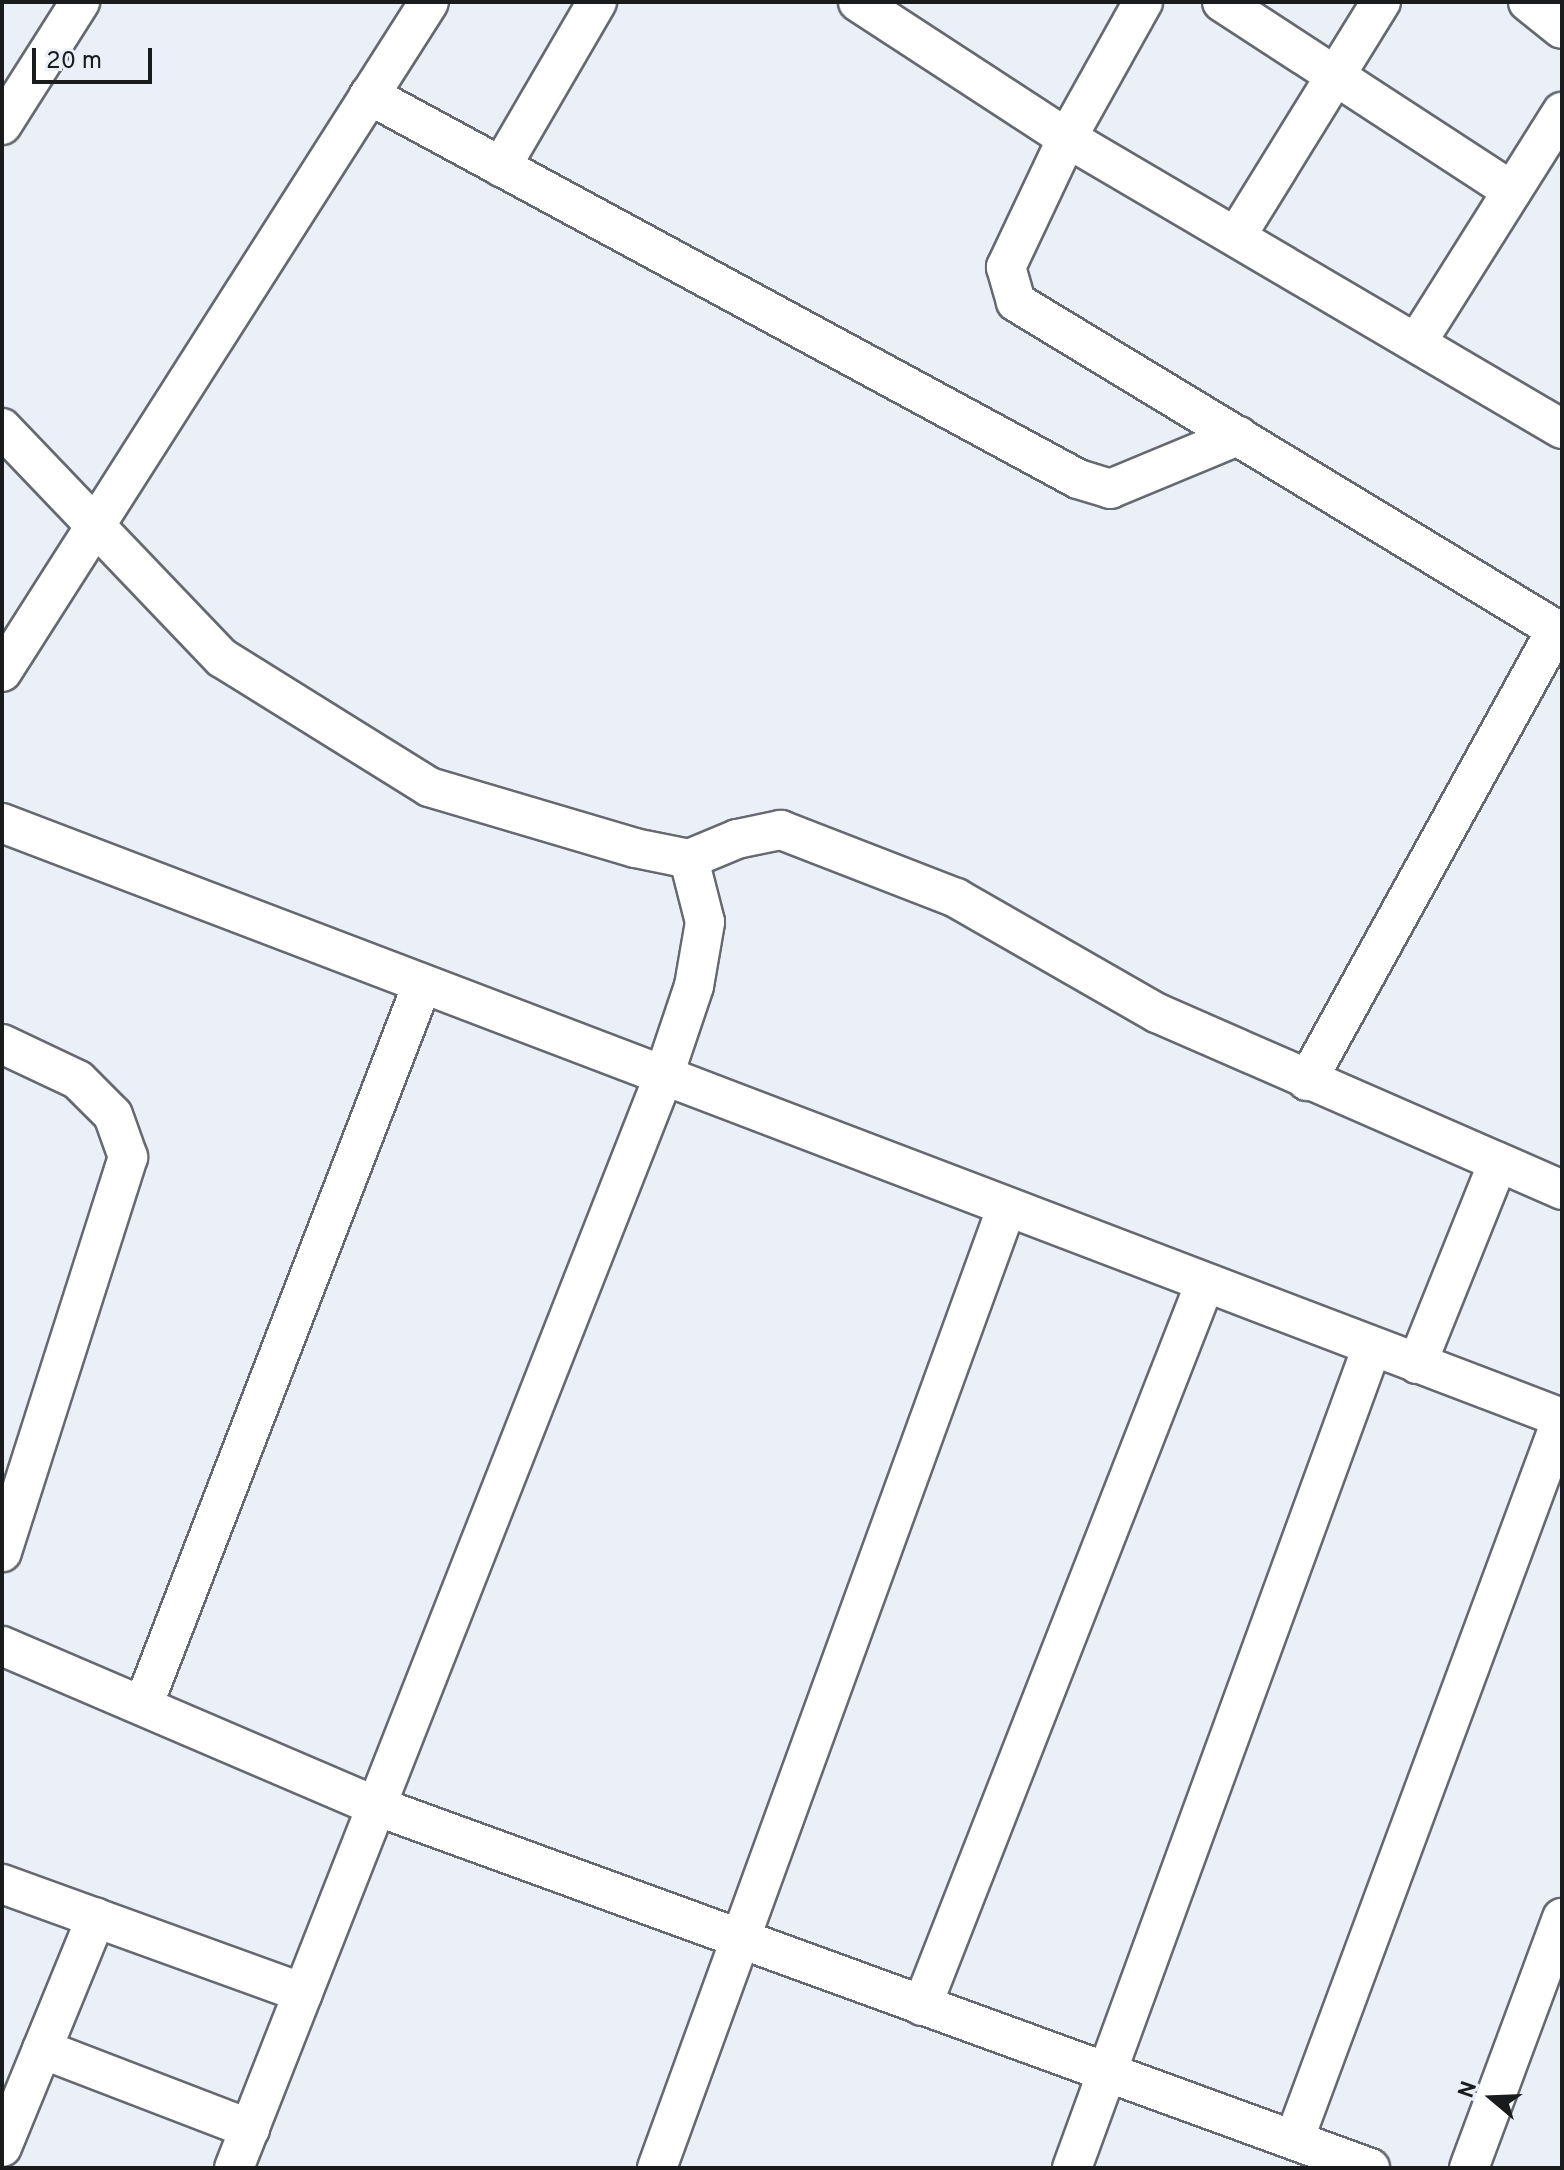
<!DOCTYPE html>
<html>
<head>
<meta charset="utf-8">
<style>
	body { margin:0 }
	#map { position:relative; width:1564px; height:2170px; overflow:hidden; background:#ebeff7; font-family:Overpass,sans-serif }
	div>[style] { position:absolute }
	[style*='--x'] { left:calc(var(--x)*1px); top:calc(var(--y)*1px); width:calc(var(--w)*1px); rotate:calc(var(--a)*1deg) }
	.roads { filter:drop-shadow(2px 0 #666970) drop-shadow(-2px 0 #666970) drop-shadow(0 2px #666970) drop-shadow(0 -2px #666970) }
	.minor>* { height:38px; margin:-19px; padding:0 19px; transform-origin:19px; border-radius:19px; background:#fff }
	span { translate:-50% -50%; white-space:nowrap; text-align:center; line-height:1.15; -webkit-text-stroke:6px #ebeff7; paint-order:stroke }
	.frame { position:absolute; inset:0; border:4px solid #191b1d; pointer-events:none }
	.north { position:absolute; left:1452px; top:2058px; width:80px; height:80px; -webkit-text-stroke:6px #ebeff7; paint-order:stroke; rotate:289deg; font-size:22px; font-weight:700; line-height:32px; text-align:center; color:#191b1d }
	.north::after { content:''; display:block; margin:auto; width:28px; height:36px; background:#191b1d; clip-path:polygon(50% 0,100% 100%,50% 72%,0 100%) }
	.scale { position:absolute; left:32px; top:48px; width:120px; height:36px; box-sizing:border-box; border:4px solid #191b1d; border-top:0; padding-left:10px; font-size:24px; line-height:28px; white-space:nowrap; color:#191b1d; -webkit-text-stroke:6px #ebeff7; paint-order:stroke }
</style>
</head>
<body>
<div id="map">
	<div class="roads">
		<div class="minor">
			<i style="--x:858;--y:2;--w:249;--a:33.1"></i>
			<i style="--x:1067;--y:138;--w:574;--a:30.45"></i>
			<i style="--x:1143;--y:2;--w:156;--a:119.2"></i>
			<i style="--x:1067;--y:138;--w:143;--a:115.3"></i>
			<i style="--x:1006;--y:267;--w:36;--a:74"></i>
			<i style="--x:1016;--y:302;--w:638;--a:31.23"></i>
			<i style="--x:1222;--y:2;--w:346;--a:33.1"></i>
			<i style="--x:1528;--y:2;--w:43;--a:38.5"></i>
			<i style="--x:369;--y:95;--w:806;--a:28.44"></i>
			<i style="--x:1078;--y:479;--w:34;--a:17"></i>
			<i style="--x:1110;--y:489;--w:139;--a:-22.5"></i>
			<i style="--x:2;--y:125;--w:146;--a:-57.6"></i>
			<i style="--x:501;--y:167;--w:191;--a:-59.8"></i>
			<i style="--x:1237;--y:235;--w:274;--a:-58.3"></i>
			<i style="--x:1417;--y:342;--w:272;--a:-57.8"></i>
			<i style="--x:2;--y:428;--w:318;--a:46.3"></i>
			<i style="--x:222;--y:658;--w:244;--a:31.9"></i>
			<i style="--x:429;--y:787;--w:215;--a:16.5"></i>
			<i style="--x:635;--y:848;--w:55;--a:11.5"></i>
			<i style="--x:689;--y:859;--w:52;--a:-22.6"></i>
			<i style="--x:737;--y:839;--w:45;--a:-11.6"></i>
			<i style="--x:781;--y:830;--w:188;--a:21.2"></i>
			<i style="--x:956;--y:898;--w:232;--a:29.8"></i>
			<i style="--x:1157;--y:1013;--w:442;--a:23.6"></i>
			<i style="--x:2;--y:672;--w:794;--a:-57.49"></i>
			<i style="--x:2;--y:823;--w:1670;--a:20.88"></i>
			<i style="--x:1562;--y:1418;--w:770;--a:110.36"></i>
			<i style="--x:2;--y:1044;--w:84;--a:25.3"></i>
			<i style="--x:78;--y:1080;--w:49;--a:45"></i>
			<i style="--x:113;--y:1115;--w:45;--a:70.3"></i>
			<i style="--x:128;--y:1157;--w:415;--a:107.7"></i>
			<i style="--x:1307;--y:1081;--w:515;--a:-61.1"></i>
			<i style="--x:1417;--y:1364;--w:217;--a:-68.1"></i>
			<i style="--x:2;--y:1646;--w:407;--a:23.2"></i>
			<i style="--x:376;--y:1806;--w:1058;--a:20.01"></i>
			<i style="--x:143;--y:1706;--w:773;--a:-68.85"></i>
			<i style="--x:2;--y:1884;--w:320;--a:19.9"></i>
			<i style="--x:922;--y:2006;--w:776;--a:-68.62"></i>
			<i style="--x:42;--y:2049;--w:223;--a:21"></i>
			<i style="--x:2;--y:2147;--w:248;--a:-67.7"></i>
			<i style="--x:234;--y:2168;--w:1171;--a:-68.52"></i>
			<i style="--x:663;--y:1078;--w:97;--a:-71.4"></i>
			<i style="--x:694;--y:986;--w:65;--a:-80.2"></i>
			<i style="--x:705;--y:922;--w:65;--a:-104.3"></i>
			<i style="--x:657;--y:2168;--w:1021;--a:-70"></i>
			<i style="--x:1072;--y:2168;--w:874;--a:-69.93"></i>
			<i style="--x:1469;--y:2168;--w:267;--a:-69.6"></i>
		</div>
	</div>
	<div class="frame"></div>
	<div class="north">N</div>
	<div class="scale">20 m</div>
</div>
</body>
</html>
